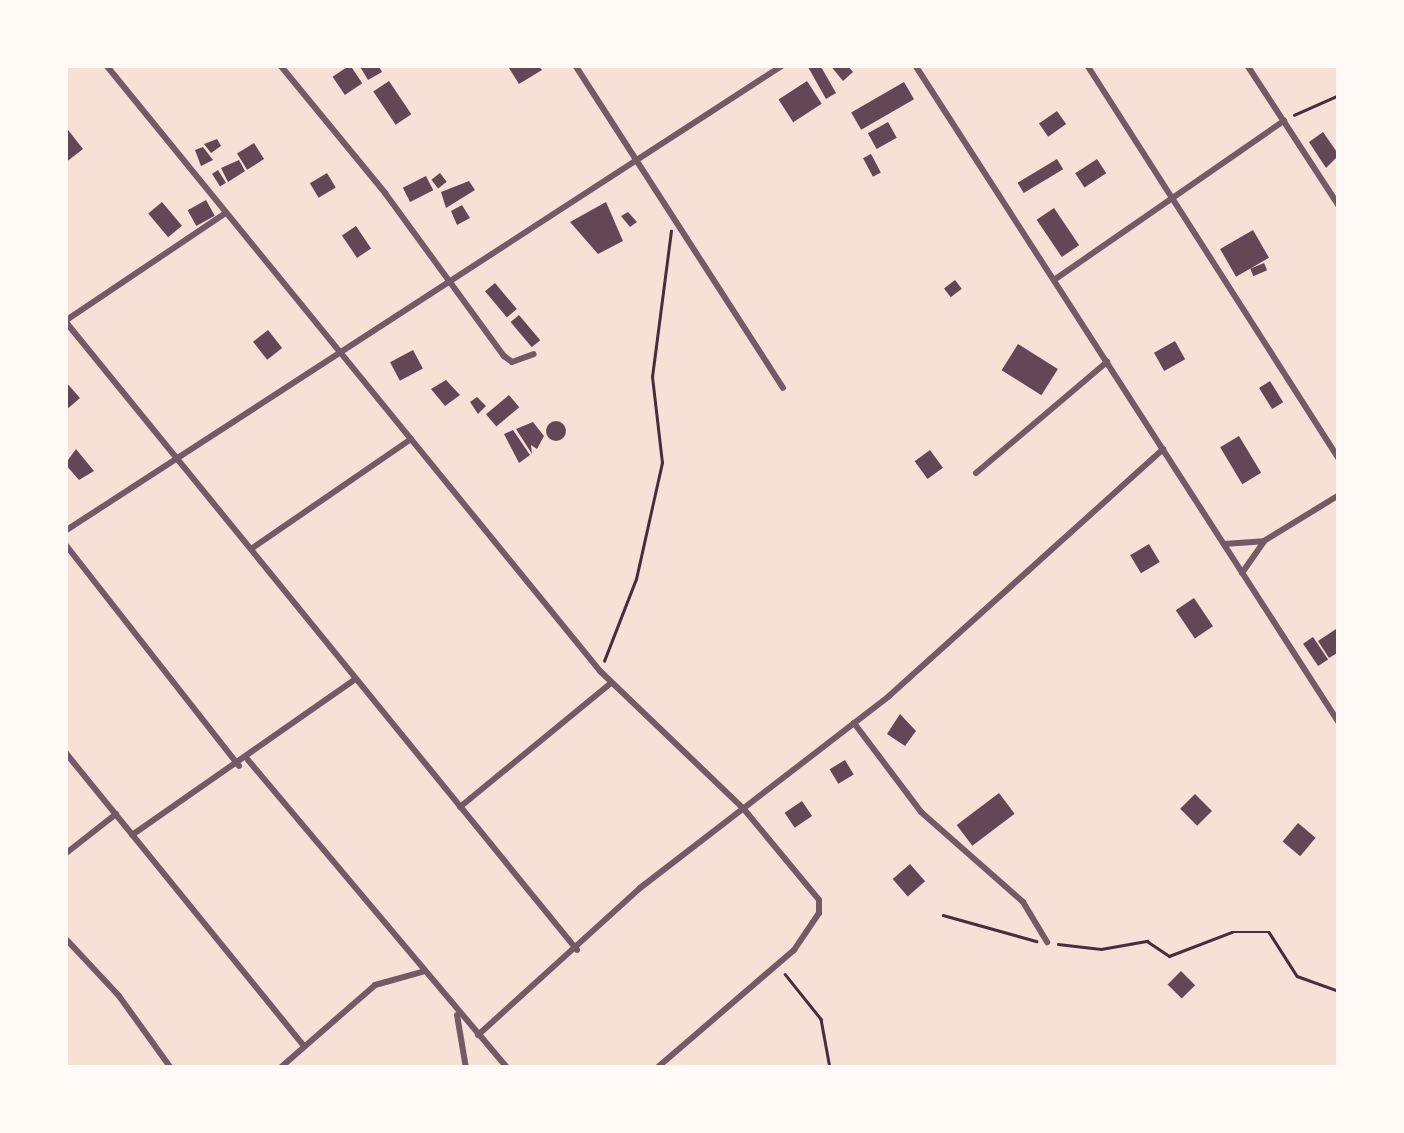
<!DOCTYPE html>
<html>
<head>
<meta charset="utf-8">
<style>
	body { margin:0 }
	#map { position:relative; width:1404px; height:1133px; overflow:hidden; background:#f7e1d7; font-family:Raleway,sans-serif }
	div>[style] { position:absolute }
	[style*='--x'] { left:calc(var(--x)*1px); top:calc(var(--y)*1px); width:calc(var(--w)*1px); rotate:calc(var(--a)*1deg) }
	.building>* { inset:0; background:#644757; transform-origin:0 0 }
	.round { border-radius:50% }
	.path>* { height:2.5px; margin:-1.25px; padding:0 1.25px; transform-origin:1.25px; border-radius:1.25px; background:#4a2c40 }
	.minor>* { height:6px; margin:-3px; padding:0 3px; transform-origin:3px; border-radius:3px; background:#755966 }
	span { translate:-50% -50%; white-space:nowrap; text-align:center; line-height:1.15; -webkit-text-stroke:8px #fffaf5; paint-order:stroke }
	.frame { position:absolute; inset:0; border:68px solid #fffaf5; pointer-events:none }
</style>
</head>
<body>
<div id="map">
	<div class="building">
		<i style="left:350px;top:65px;width:22px;height:21px;rotate:56deg"></i>
		<i style="clip-path:polygon(359px 65px,378px 65px,382px 72px,368px 80px)"></i>
		<i style="clip-path:polygon(507px 65px,538px 65px,542px 70px,519px 84px)"></i>
		<i style="clip-path:polygon(820px 65px,836px 93px,826px 99px,808px 67px)"></i>
		<i style="clip-path:polygon(830px 65px,847px 65px,853px 72px,843px 81px)"></i>
		<i style="left:389px;top:81px;width:40px;height:19px;rotate:56deg"></i>
		<i style="left:807px;top:81px;width:27px;height:34px;rotate:57deg"></i>
		<i style="left:904px;top:82px;width:20px;height:61px;rotate:60deg"></i>
		<i style="left:1057px;top:111px;width:16px;height:22px;rotate:55deg"></i>
		<i style="left:888px;top:122px;width:18px;height:23px;rotate:61deg"></i>
		<i style="clip-path:polygon(65px 126px,83px 149px,65px 163px)"></i>
		<i style="clip-path:polygon(1323px 132px,1339px 155px,1326px 168px,1309px 142px)"></i>
		<i style="clip-path:polygon(217px 139px,221px 146px,211px 153px,204px 144px)"></i>
		<i style="left:254px;top:143px;width:19px;height:20px;rotate:58deg"></i>
		<i style="clip-path:polygon(203px 147px,213px 160px,201px 166px,195px 150px)"></i>
		<i style="left:871px;top:154px;width:21px;height:9px;rotate:62deg"></i>
		<i style="left:1057px;top:159px;width:12px;height:46px;rotate:59deg"></i>
		<i style="left:1097px;top:159px;width:17px;height:26px;rotate:57deg"></i>
		<i style="clip-path:polygon(239px 160px,245px 171px,228px 182px,221px 168px)"></i>
		<i style="left:218px;top:170px;width:15px;height:7px;rotate:58deg"></i>
		<i style="left:327px;top:173px;width:17px;height:20px;rotate:59deg"></i>
		<i style="left:440px;top:173px;width:11px;height:11px;rotate:52deg"></i>
		<i style="left:426px;top:176px;width:16px;height:26px;rotate:63deg"></i>
		<i style="clip-path:polygon(469px 181px,475px 190px,446px 208px,441px 192px)"></i>
		<i style="left:206px;top:200px;width:18px;height:21px;rotate:61deg"></i>
		<i style="left:162px;top:202px;width:31px;height:18px;rotate:50deg"></i>
		<i style="clip-path:polygon(606px 202px,623px 241px,598px 254px,570px 222px)"></i>
		<i style="clip-path:polygon(462px 205px,470px 218px,457px 225px,451px 211px)"></i>
		<i style="left:1054px;top:208px;width:45px;height:21px;rotate:56deg"></i>
		<i style="clip-path:polygon(628px 212px,637px 222px,630px 227px,621px 216px)"></i>
		<i style="left:356px;top:226px;width:27px;height:17px;rotate:56deg"></i>
		<i style="left:1253px;top:230px;width:32px;height:38px;rotate:60deg"></i>
		<i style="left:1264px;top:263px;width:8px;height:15px;rotate:67deg"></i>
		<i style="left:955px;top:280px;width:11px;height:14px;rotate:52deg"></i>
		<i style="left:495px;top:283px;width:34px;height:13px;rotate:50deg"></i>
		<i style="left:519px;top:315px;width:33px;height:11px;rotate:50deg"></i>
		<i style="left:268px;top:330px;width:23px;height:19px;rotate:52deg"></i>
		<i style="left:1175px;top:341px;width:21px;height:24px;rotate:61deg"></i>
		<i style="left:1018px;top:344px;width:47px;height:31px;rotate:32deg"></i>
		<i style="left:413px;top:350px;width:21px;height:26px;rotate:62deg"></i>
		<i style="clip-path:polygon(446px 380px,460px 395px,445px 406px,431px 389px)"></i>
		<i style="clip-path:polygon(65px 381px,80px 398px,65px 411px)"></i>
		<i style="left:1270px;top:381px;width:25px;height:13px;rotate:58deg"></i>
		<i style="left:509px;top:395px;width:16px;height:30px;rotate:50deg"></i>
		<i style="clip-path:polygon(477px 397px,486px 406px,478px 414px,470px 402px)"></i>
		<i class="round" style="left:546px;top:421px;width:20px;height:20px"></i>
		<i style="clip-path:polygon(533px 422px,544px 436px,537px 449px,531px 445px,532px 454px,516px 429px)"></i>
		<i style="clip-path:polygon(513px 430px,530px 455px,519px 463px,504px 434px)"></i>
		<i style="left:1239px;top:436px;width:43px;height:22px;rotate:59deg"></i>
		<i style="clip-path:polygon(76px 449px,94px 471px,79px 480px,65px 464px)"></i>
		<i style="left:930px;top:450px;width:22px;height:19px;rotate:54deg"></i>
		<i style="left:1149px;top:544px;width:21px;height:22px;rotate:59deg"></i>
		<i style="left:1194px;top:598px;width:34px;height:22px;rotate:56deg"></i>
		<i style="clip-path:polygon(1339px 627px,1339px 652px,1329px 658px,1318px 641px)"></i>
		<i style="left:1313px;top:637px;width:27px;height:12px;rotate:56deg"></i>
		<i style="clip-path:polygon(900px 714px,916px 731px,905px 746px,887px 734px)"></i>
		<i style="left:845px;top:760px;width:17px;height:18px;rotate:59deg"></i>
		<i style="left:999px;top:793px;width:26px;height:53px;rotate:53deg"></i>
		<i style="left:1195px;top:794px;width:24px;height:21px;rotate:45deg"></i>
		<i style="left:802px;top:801px;width:18px;height:21px;rotate:56deg"></i>
		<i style="left:1298px;top:823px;width:23px;height:24px;rotate:40deg"></i>
		<i style="left:910px;top:864px;width:23px;height:23px;rotate:49deg"></i>
		<i style="left:1181px;top:971px;width:20px;height:19px;rotate:45deg"></i>
	</div>
	<div class="path">
		<i style="--x:1294;--y:115;--w:49;--a:-24"></i>
		<i style="--x:604;--y:661;--w:88;--a:-68.7"></i>
		<i style="--x:636;--y:579;--w:119;--a:-77.4"></i>
		<i style="--x:662;--y:463;--w:87;--a:-96.6"></i>
		<i style="--x:652;--y:377;--w:147;--a:-82.6"></i>
		<i style="--x:943;--y:915;--w:97;--a:15.6"></i>
		<i style="--x:1058;--y:944;--w:43;--a:6.6"></i>
		<i style="--x:1101;--y:949;--w:47;--a:-9.9"></i>
		<i style="--x:1147;--y:941;--w:27;--a:34"></i>
		<i style="--x:1169;--y:956;--w:67;--a:-20.9"></i>
		<i style="--x:1232;--y:932;--w:37;--a:0"></i>
		<i style="--x:1269;--y:932;--w:52;--a:57.5"></i>
		<i style="--x:1297;--y:976;--w:45;--a:19.7"></i>
		<i style="--x:785;--y:974;--w:58;--a:51.3"></i>
		<i style="--x:821;--y:1019;--w:50;--a:79.6"></i>
	</div>
	<div class="minor">
		<i style="--x:106;--y:65;--w:782;--a:50.81"></i>
		<i style="--x:600;--y:671;--w:198;--a:43.8"></i>
		<i style="--x:743;--y:808;--w:119;--a:50.4"></i>
		<i style="--x:819;--y:900;--w:13;--a:90"></i>
		<i style="--x:819;--y:913;--w:45;--a:124"></i>
		<i style="--x:794;--y:950;--w:181;--a:139.3"></i>
		<i style="--x:280;--y:65;--w:166;--a:50.6"></i>
		<i style="--x:385;--y:193;--w:202;--a:53.9"></i>
		<i style="--x:504;--y:356;--w:10;--a:37"></i>
		<i style="--x:512;--y:362;--w:23;--a:-20"></i>
		<i style="--x:575;--y:65;--w:384;--a:57.2"></i>
		<i style="--x:915;--y:65;--w:783;--a:57.2"></i>
		<i style="--x:1087;--y:65;--w:468;--a:57.4"></i>
		<i style="--x:1247;--y:65;--w:168;--a:56.9"></i>
		<i style="--x:1054;--y:280;--w:280;--a:-34.7"></i>
		<i style="--x:65;--y:321;--w:811;--a:50.85"></i>
		<i style="--x:65;--y:321;--w:194;--a:-33.9"></i>
		<i style="--x:976;--y:473;--w:172;--a:-40.3"></i>
		<i style="--x:65;--y:531;--w:856;--a:-32.98"></i>
		<i style="--x:65;--y:544;--w:282;--a:51.9"></i>
		<i style="--x:1224;--y:544;--w:39;--a:-4"></i>
		<i style="--x:251;--y:549;--w:194;--a:-34.5"></i>
		<i style="--x:1242;--y:573;--w:39;--a:-55"></i>
		<i style="--x:1264;--y:541;--w:88;--a:-31.5"></i>
		<i style="--x:854;--y:723;--w:111;--a:53"></i>
		<i style="--x:921;--y:812;--w:136;--a:41.4"></i>
		<i style="--x:1023;--y:902;--w:47;--a:59"></i>
		<i style="--x:65;--y:752;--w:379;--a:50.9"></i>
		<i style="--x:248;--y:760;--w:402;--a:49.9"></i>
		<i style="--x:460;--y:807;--w:195;--a:-39.4"></i>
		<i style="--x:132;--y:835;--w:273;--a:-34.9"></i>
		<i style="--x:65;--y:854;--w:65;--a:-38.1"></i>
		<i style="--x:65;--y:938;--w:79;--a:47"></i>
		<i style="--x:119;--y:996;--w:89;--a:54.2"></i>
		<i style="--x:457;--y:1015;--w:54;--a:80.4"></i>
		<i style="--x:478;--y:1035;--w:219;--a:-42.2"></i>
		<i style="--x:640;--y:888;--w:314;--a:-37.6"></i>
		<i style="--x:889;--y:696;--w:369;--a:-42"></i>
		<i style="--x:280;--y:1068;--w:126;--a:-41.1"></i>
		<i style="--x:375;--y:985;--w:49;--a:-15.5"></i>
		<i style="--x:1338;--y:1068;--w:1;--a:-45"></i>
	</div>
	<div class="frame"></div>
</div>
</body>
</html>
